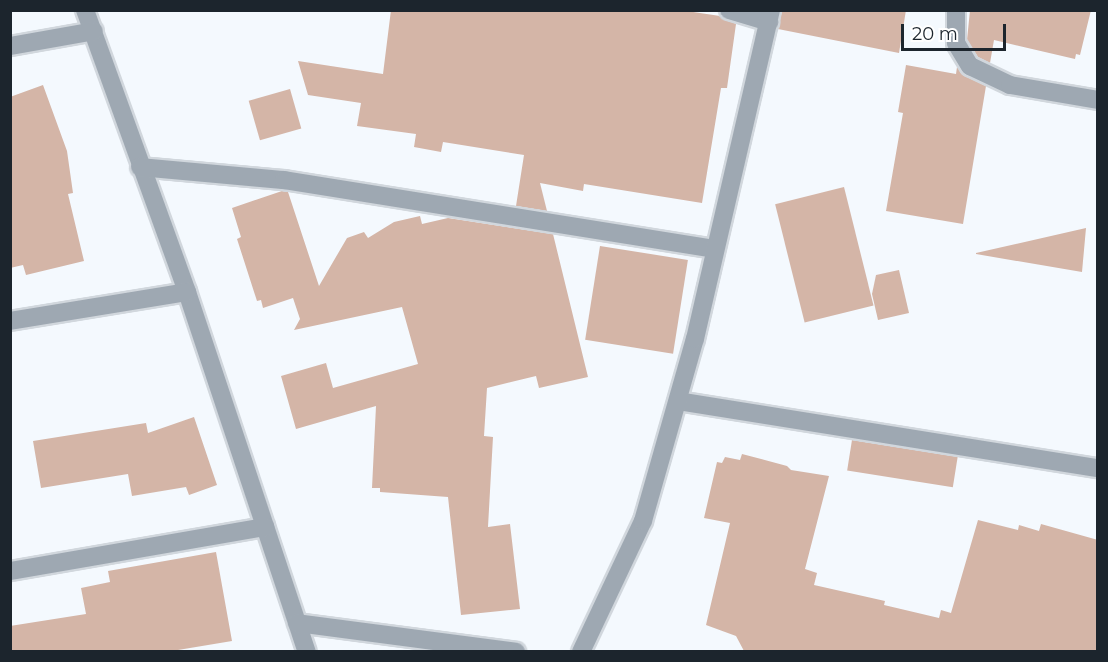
<!DOCTYPE html>
<html>
<head>
<meta charset="utf-8">
<style>
	body { margin:0 }
	#map { position:relative; width:1108px; height:662px; overflow:hidden; background:#f4f9fe; font-family:Montserrat,sans-serif }
	div>[style] { position:absolute }
	[style*='--x'] { left:calc(var(--x)*1px); top:calc(var(--y)*1px); width:calc(var(--w)*1px); rotate:calc(var(--a)*1deg) }
	.building>* { inset:0; background:#d4b5a7; transform-origin:0 0 }
	.roads { filter:drop-shadow(2px 0 #d1d7dd) drop-shadow(-2px 0 #d1d7dd) drop-shadow(0 2px #d1d7dd) drop-shadow(0 -2px #d1d7dd) }
	.minor>* { height:18px; margin:-9px; padding:0 9px; transform-origin:9px; border-radius:9px; background:#9ea8b2 }
	span { translate:-50% -50%; white-space:nowrap; text-align:center; line-height:1.15; -webkit-text-stroke:5px #fff; paint-order:stroke }
	.frame { position:absolute; inset:0; border:12px solid #1c252d; pointer-events:none }
	.scale { position:absolute; left:901px; top:24px; width:105px; height:27px; box-sizing:border-box; border:3px solid #1c252d; border-top:0; padding-left:8px; font-size:18px; line-height:21px; white-space:nowrap; color:#1c252d; -webkit-text-stroke:4px #fff; paint-order:stroke }
</style>
</head>
<body>
<div id="map">
	<div class="building">
		<i style="clip-path:polygon(391px 10px,680px 10px,720px 16px,736px 24px,727px 88px,721px 88px,702px 203px,584px 184px,583px 191px,540px 183px,547px 211px,516px 206px,524px 155px,443px 142px,441px 152px,414px 147px,416px 134px,357px 126px,361px 103px,308px 95px,298px 61px,383px 74px)"></i>
		<i style="clip-path:polygon(782px 10px,906px 10px,899px 53px,778px 29px)"></i>
		<i style="clip-path:polygon(970px 10px,1091px 10px,1080px 55px,1076px 54px,1075px 59px,994px 40px,990px 63px,978px 57px,967px 40px)"></i>
		<i style="clip-path:polygon(906px 65px,956px 74px,957px 67px,965px 76px,986px 86px,963px 224px,886px 211px,903px 113px,898px 112px)"></i>
		<i style="clip-path:polygon(43px 85px,67px 151px,73px 193px,68px 194px,84px 261px,26px 275px,23px 265px,10px 268px,10px 97px)"></i>
		<i style="left:290px;top:89px;width:41px;height:43px;rotate:74deg"></i>
		<i style="left:844px;top:187px;width:122px;height:71px;rotate:76deg"></i>
		<i style="clip-path:polygon(282px 191px,288px 192px,319px 286px,347px 238px,364px 232px,368px 238px,394px 222px,420px 216px,422px 224px,448px 218px,553px 234px,588px 377px,539px 388px,536px 376px,487px 388px,484px 436px,493px 437px,488px 527px,510px 524px,520px 609px,461px 615px,448px 497px,380px 492px,380px 488px,372px 488px,376px 406px,296px 429px,281px 376px,326px 363px,333px 388px,418px 364px,402px 307px,294px 330px,300px 319px,293px 298px,263px 308px,261px 300px,257px 301px,237px 239px,241px 237px,232px 208px)"></i>
		<i style="clip-path:polygon(1086px 228px,1082px 272px,976px 254px,976px 253px)"></i>
		<i style="left:600px;top:246px;width:89px;height:95px;rotate:9deg"></i>
		<i style="clip-path:polygon(899px 270px,909px 313px,878px 320px,872px 294px,876px 275px)"></i>
		<i style="clip-path:polygon(194px 417px,217px 485px,189px 495px,186px 487px,132px 496px,128px 474px,41px 488px,33px 441px,146px 423px,148px 433px)"></i>
		<i style="left:852px;top:440px;width:107px;height:31px;rotate:9deg"></i>
		<i style="clip-path:polygon(742px 454px,787px 466px,791px 470px,829px 476px,805px 569px,817px 573px,814px 585px,885px 601px,884px 605px,939px 618px,941px 610px,951px 613px,978px 520px,1018px 530px,1019px 525px,1039px 531px,1041px 524px,1098px 540px,1098px 651px,744px 651px,736px 636px,706px 625px,730px 523px,704px 518px,717px 462px,722px 463px,725px 457px,740px 460px)"></i>
		<i style="clip-path:polygon(216px 552px,232px 641px,172px 651px,10px 651px,10px 626px,86px 614px,81px 588px,110px 582px,108px 571px)"></i>
	</div>
	<div class="roads">
		<div class="minor">
			<i style="--x:85;--y:10;--w:300;--a:70.1"></i>
			<i style="--x:187;--y:292;--w:379;--a:71.6"></i>
			<i style="--x:729;--y:10;--w:42;--a:16.7"></i>
			<i style="--x:956;--y:10;--w:33;--a:90"></i>
			<i style="--x:956;--y:43;--w:27;--a:59"></i>
			<i style="--x:970;--y:66;--w:44;--a:25.4"></i>
			<i style="--x:1010;--y:85;--w:89;--a:9.7"></i>
			<i style="--x:10;--y:46;--w:85;--a:-10.1"></i>
			<i style="--x:140;--y:167;--w:145;--a:5.2"></i>
			<i style="--x:284;--y:180;--w:436;--a:9.1"></i>
			<i style="--x:10;--y:321;--w:179;--a:-9.3"></i>
			<i style="--x:678;--y:401;--w:425;--a:9.1"></i>
			<i style="--x:10;--y:571;--w:259;--a:-9.8"></i>
			<i style="--x:297;--y:623;--w:221;--a:7.5"></i>
			<i style="--x:581;--y:652;--w:145;--a:-64.7"></i>
			<i style="--x:643;--y:521;--w:189;--a:-74.1"></i>
			<i style="--x:695;--y:339;--w:338;--a:-77"></i>
		</div>
	</div>
	<div class="frame"></div>
	<div class="scale">20 m</div>
</div>
</body>
</html>
